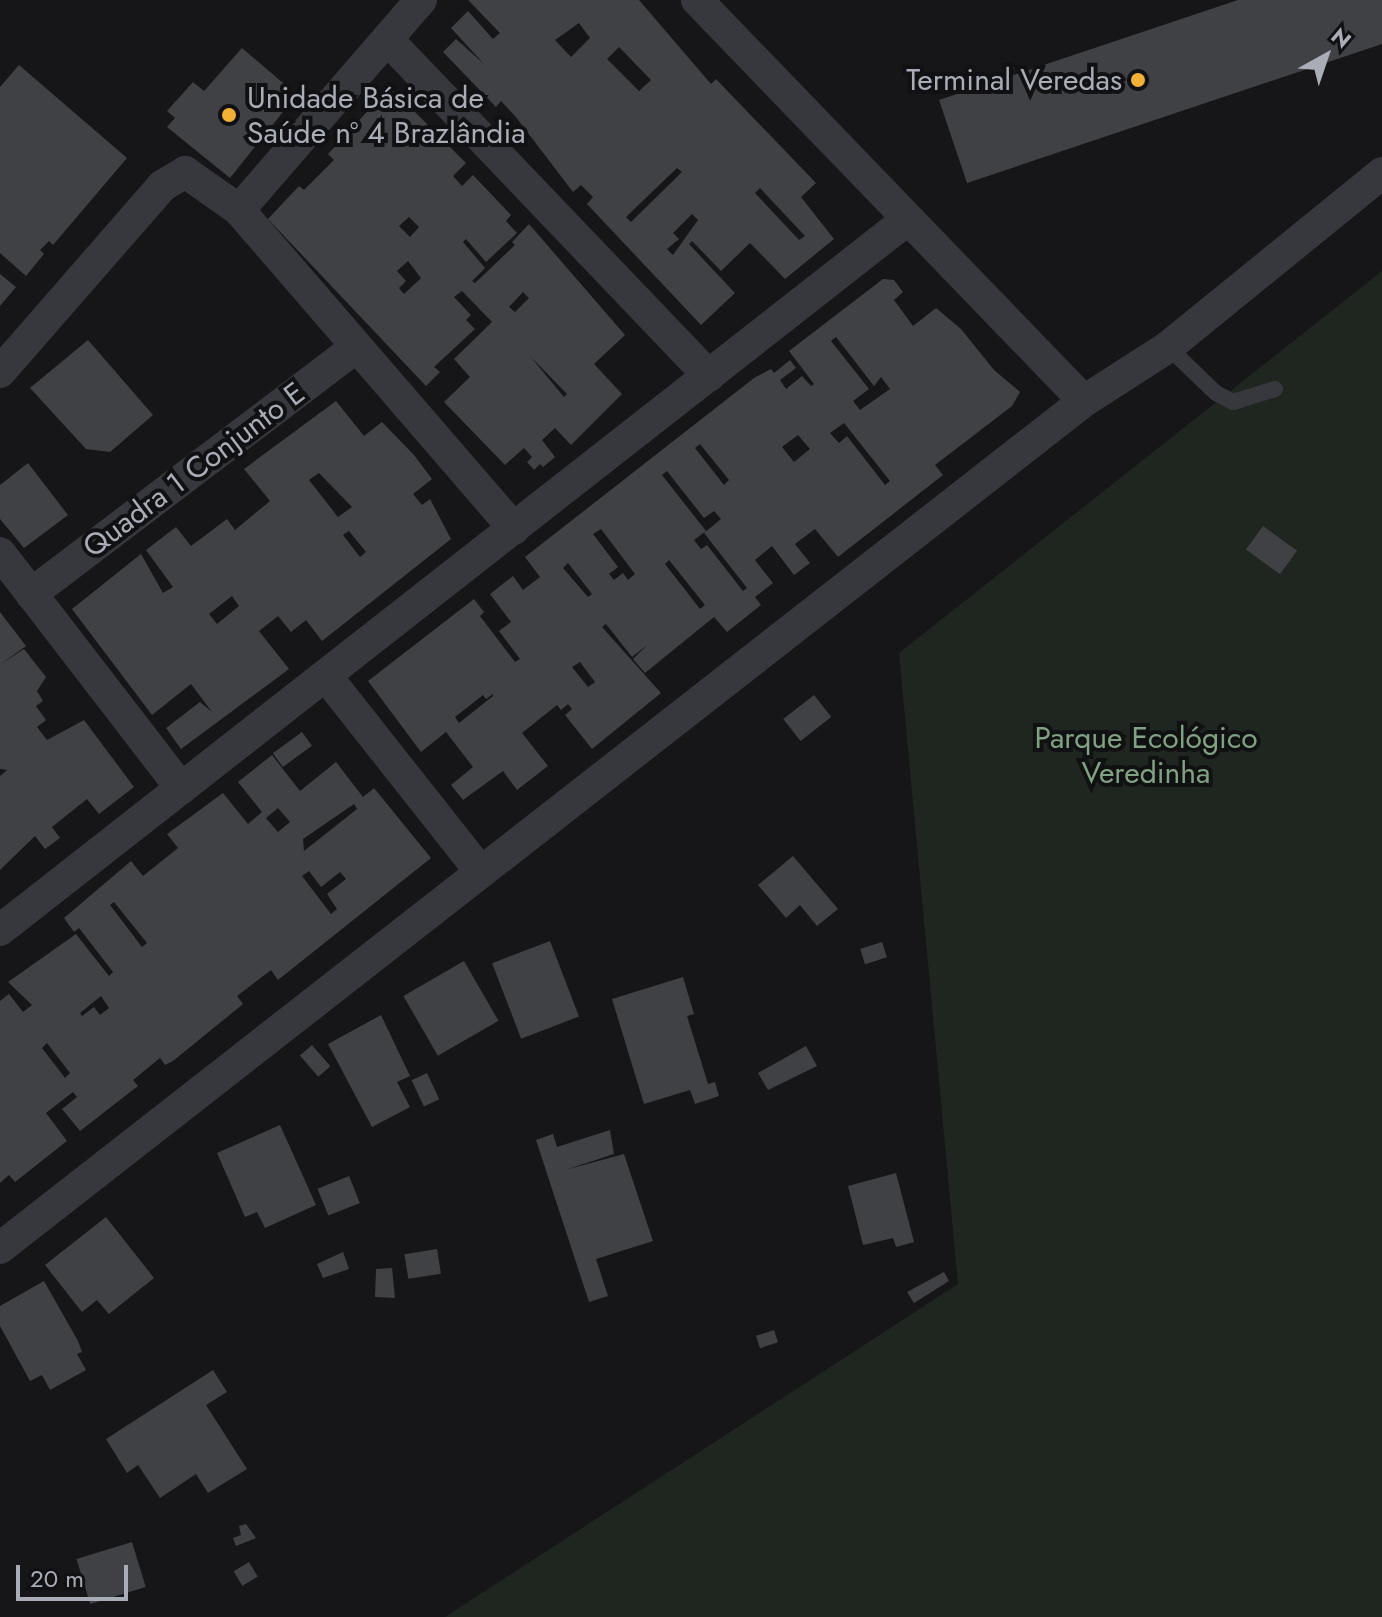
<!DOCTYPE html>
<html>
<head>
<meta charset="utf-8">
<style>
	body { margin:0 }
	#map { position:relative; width:1382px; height:1617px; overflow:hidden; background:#161618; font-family:Jost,sans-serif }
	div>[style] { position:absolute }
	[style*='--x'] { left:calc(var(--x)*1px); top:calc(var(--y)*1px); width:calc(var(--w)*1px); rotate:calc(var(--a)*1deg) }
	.green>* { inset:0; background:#1e261f }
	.building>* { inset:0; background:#404145; transform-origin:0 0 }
	.service>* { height:16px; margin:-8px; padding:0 8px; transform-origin:8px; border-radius:8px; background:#37383d }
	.minor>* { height:32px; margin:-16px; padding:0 16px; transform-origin:16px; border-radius:16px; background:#37383d }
	.dots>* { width:22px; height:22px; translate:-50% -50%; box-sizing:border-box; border:4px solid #111113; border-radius:50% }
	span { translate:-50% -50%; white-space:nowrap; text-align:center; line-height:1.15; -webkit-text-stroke:8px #111113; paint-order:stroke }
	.poi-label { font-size:30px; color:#a8adb8 }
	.right { translate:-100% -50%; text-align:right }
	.left { translate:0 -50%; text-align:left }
	.street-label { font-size:30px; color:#a8adb8 }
	.park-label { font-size:30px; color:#7fa381 }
	.north { position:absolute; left:1286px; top:16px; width:80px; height:80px; -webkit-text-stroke:6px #111113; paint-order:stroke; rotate:40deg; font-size:22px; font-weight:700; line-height:32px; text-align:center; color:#a8adb8 }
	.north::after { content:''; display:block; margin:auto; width:28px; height:36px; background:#a8adb8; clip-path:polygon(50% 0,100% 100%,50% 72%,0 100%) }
	.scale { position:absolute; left:16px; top:1565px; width:112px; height:36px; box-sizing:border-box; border:4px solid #a8adb8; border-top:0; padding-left:10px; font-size:24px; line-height:28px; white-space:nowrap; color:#a8adb8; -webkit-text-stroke:6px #111113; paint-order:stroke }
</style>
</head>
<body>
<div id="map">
	<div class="green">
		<i style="clip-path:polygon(1382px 271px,1382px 1617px,445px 1617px,958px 1284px,899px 653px)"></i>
	</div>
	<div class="building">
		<i style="clip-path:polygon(evenodd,468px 0,639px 0,711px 84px,716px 79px,816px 183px,801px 197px,834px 239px,785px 279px,750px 243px,721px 271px,692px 241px,689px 244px,735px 293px,701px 325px,587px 204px,593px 197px,581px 185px,573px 192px,515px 116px,501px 101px,496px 107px,443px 52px,456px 39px,484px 64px,451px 28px,468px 11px,493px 39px,500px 33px,468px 0,579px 23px,590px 38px,571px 57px,555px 40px,579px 23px,468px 0,619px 47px,651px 80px,639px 91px,607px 59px,619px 47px,468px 0,677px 168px,682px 172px,631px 222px,626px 217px,677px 168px,468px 0,760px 188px,805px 236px,799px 240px,755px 193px,760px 188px,468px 0,692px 214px,698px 220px,673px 255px,667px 249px,679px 239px,673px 233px,692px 214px)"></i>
		<i style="clip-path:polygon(1238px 0,1382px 0,1382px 44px,967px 183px,939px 100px)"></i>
		<i style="clip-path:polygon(242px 48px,289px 88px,282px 95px,291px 102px,230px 178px,167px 127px,175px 118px,167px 111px,193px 82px,204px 91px)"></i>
		<i style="clip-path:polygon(19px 65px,127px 158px,53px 245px,49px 241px,40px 250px,44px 254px,26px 276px,0 253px,0 87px)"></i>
		<i style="clip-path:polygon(evenodd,390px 87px,466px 163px,453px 176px,462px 186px,473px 175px,511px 215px,506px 221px,517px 233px,486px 262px,466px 239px,463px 242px,485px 268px,472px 281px,475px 283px,515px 245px,512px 242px,529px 224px,625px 335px,594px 364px,622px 394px,571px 445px,555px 428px,542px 440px,555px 457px,543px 467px,540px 464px,534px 470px,527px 462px,532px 457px,524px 448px,505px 465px,444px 402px,470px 377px,454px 359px,492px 322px,462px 291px,454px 297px,471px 315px,466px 320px,475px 329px,434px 367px,440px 372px,426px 386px,268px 219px,299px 186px,304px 190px,334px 160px,328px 154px,390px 87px,409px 217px,419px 227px,410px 237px,399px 226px,409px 217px,390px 87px,408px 261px,421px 278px,404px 294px,399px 288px,406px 281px,397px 271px,408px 261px,390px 87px,523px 292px,529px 298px,515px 312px,509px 307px,523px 292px,390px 87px,530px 356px,567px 394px,564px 397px,530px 356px)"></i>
		<i style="clip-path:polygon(0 274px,16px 287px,0 306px)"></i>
		<i style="clip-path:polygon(evenodd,883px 279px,894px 280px,903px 292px,894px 300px,913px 326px,936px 308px,961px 329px,994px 370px,1020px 392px,1012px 406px,935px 465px,943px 475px,838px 557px,815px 529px,795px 544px,810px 563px,794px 575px,772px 546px,755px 560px,773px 583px,755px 597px,761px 605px,727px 632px,714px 617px,645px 673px,633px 659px,647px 645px,632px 657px,606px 624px,602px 627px,661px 693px,592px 749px,565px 715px,572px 709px,568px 704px,561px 710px,557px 705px,522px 733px,548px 766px,517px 790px,503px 771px,463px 800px,451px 785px,473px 767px,446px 732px,421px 752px,368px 681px,474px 599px,484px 612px,480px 616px,515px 662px,520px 659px,499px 631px,511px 622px,490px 594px,513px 576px,523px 590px,540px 577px,525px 557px,754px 378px,771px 369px,774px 373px,790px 360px,796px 368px,780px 380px,786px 389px,802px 376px,811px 386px,814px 384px,789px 351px,883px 279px,836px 337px,874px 386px,881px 377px,890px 389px,860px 410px,853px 401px,869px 389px,831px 341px,836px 337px,883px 279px,844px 423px,890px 481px,885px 485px,847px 436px,839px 443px,830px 433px,844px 423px,883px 279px,798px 435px,810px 449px,794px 462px,782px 447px,798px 435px,883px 279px,700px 444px,729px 480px,724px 485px,695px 448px,700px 444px,883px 279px,667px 471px,704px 518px,714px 511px,721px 519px,704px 533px,747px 588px,743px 591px,707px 545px,701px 549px,694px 540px,706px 531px,662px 475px,667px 471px,883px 279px,601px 529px,635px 574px,628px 580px,623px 573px,614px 580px,609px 574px,618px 567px,593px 534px,601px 529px,883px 279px,669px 560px,705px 605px,700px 609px,665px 564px,669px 560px,883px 279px,568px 563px,592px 594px,588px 597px,563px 568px,568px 563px,883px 279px,580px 662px,595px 682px,588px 687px,572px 667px,580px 662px,883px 279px,493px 694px,493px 696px,459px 723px,455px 717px,483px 695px,486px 699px,493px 694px)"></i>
		<i style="clip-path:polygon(88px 340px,153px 415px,110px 452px,86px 449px,30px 388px)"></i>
		<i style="clip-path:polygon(evenodd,336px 401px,364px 436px,382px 422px,414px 455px,432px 479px,413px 494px,422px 505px,430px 499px,451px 539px,322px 641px,306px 620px,291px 632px,278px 616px,259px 631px,289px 669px,181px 749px,166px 728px,200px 702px,212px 712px,191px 684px,152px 715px,72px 609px,141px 554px,163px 593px,173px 587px,146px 550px,176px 527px,191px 546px,227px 519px,235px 530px,270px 501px,244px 469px,336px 401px,319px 473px,352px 507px,338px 517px,309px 480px,319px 473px,336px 401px,349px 531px,366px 552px,360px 557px,343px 535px,349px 531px,336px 401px,232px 596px,239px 606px,217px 624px,209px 614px,232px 596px)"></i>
		<i style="clip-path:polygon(28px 463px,68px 515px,24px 548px,0 519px,0 485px)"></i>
		<i style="left:1263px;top:526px;width:42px;height:29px;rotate:36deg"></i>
		<i style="clip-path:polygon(0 612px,26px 646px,1px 664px,24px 649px,46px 677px,37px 691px,43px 701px,36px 706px,46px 720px,37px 727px,47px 740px,84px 720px,134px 787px,99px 814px,87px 799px,52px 827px,60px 838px,45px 849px,35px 836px,0 870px,0 776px,7px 770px,0 769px)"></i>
		<i style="left:814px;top:695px;width:28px;height:39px;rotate:52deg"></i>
		<i style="left:302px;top:732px;width:17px;height:36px;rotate:54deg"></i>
		<i style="clip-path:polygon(evenodd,272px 755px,300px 791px,336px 762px,363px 797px,374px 788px,431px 858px,278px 980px,271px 970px,237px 996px,243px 1004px,173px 1061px,165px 1065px,160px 1058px,133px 1080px,138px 1086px,80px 1131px,62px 1109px,77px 1097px,73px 1092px,46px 1113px,67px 1141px,15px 1182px,9px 1175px,0 1183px,0 1001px,9px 994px,23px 1012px,32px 1005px,8px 982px,76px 934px,109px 976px,113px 972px,79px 928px,74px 932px,64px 918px,131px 861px,143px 876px,178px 848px,167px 834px,223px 793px,248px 824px,262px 812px,238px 782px,272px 755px,354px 804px,357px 809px,304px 851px,303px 839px,354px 804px,272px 755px,278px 808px,290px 822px,278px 832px,266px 818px,278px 808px,272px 755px,309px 871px,321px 887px,340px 872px,346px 879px,327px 894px,337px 909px,331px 914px,302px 876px,309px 871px,272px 755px,114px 902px,147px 943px,142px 947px,110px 905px,114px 902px,272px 755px,101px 996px,109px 1008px,100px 1015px,94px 1007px,82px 1016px,80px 1013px,101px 996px,272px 755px,47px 1043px,70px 1073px,65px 1078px,42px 1048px,47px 1043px)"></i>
		<i style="clip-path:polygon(793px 856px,838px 909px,817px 926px,800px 905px,786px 918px,758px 885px)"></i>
		<i style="left:550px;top:941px;width:81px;height:62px;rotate:69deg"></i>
		<i style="left:882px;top:942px;width:16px;height:23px;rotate:72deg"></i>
		<i style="left:464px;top:961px;width:69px;height:70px;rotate:60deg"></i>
		<i style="clip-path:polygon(683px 977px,694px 1014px,687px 1016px,708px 1084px,715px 1082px,719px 1096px,695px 1104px,690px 1090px,644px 1104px,612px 999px)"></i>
		<i style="clip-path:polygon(381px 1015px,410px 1076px,397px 1082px,410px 1107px,372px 1127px,328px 1044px)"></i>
		<i style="left:312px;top:1045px;width:28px;height:16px;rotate:49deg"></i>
		<i style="clip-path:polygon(806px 1046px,817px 1066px,768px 1090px,758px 1073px)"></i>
		<i style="left:427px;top:1073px;width:29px;height:17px;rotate:65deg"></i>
		<i style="clip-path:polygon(280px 1125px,316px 1205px,265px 1228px,257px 1212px,245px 1217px,217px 1153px)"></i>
		<i style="clip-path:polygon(610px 1130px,614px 1154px,565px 1170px,624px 1154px,653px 1241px,596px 1259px,608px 1296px,589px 1302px,536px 1140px,553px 1134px,557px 1147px)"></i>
		<i style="clip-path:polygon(896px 1173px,914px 1242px,896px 1247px,893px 1238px,863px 1245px,848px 1186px)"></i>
		<i style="left:349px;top:1176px;width:29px;height:34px;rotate:68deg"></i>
		<i style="clip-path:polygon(106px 1217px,154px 1278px,109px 1314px,97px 1300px,82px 1312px,45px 1265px)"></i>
		<i style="left:437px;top:1249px;width:25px;height:33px;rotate:81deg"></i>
		<i style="clip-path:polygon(343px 1252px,349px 1269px,323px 1278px,317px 1264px)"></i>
		<i style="clip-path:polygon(392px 1268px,395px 1298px,375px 1297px,376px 1269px)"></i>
		<i style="clip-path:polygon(944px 1272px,949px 1281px,914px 1303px,907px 1292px)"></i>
		<i style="clip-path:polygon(44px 1281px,78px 1341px,82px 1352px,77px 1354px,86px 1370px,50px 1390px,42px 1375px,30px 1381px,0 1326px,0 1306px)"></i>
		<i style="left:774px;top:1330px;width:13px;height:19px;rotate:72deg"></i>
		<i style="clip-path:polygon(213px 1370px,227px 1392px,206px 1405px,247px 1469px,208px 1493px,196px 1474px,160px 1498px,138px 1465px,127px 1473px,106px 1439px)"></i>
		<i style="clip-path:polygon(246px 1524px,256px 1538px,236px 1546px,233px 1538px,241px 1535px,239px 1526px)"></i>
		<i style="left:132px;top:1542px;width:47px;height:58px;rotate:73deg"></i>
		<i style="left:249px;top:1562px;width:17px;height:18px;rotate:59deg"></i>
	</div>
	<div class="service">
		<i style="--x:1168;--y:347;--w:66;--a:43.8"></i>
		<i style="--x:1216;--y:393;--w:19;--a:28"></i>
		<i style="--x:1233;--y:402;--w:44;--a:-17.2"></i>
	</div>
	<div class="minor">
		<i style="--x:697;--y:0;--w:557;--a:46.02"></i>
		<i style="--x:387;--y:39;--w:466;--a:46.3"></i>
		<i style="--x:239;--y:210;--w:278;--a:-49.1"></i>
		<i style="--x:0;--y:372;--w:247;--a:-48.9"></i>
		<i style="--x:162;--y:186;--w:27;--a:-31"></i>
		<i style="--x:185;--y:172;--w:66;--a:35.1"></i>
		<i style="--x:239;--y:210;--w:421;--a:49.2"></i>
		<i style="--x:0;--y:553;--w:297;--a:52.4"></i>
		<i style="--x:31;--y:594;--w:408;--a:-37.2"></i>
		<i style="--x:326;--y:676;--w:250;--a:51.7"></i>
		<i style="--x:0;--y:930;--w:1153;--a:-38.06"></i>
		<i style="--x:0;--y:1248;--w:1376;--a:-38"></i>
		<i style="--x:1084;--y:401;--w:100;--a:-32.7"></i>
		<i style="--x:1168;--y:347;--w:276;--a:-39.1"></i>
	</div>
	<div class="dots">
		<i style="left:1138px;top:80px;background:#f2b134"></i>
		<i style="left:229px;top:115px;background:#f2b134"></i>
	</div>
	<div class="poi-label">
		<span class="right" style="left:1122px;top:80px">Terminal Veredas</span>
		<span class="left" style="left:247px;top:115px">Unidade Básica de<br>Saúde nº 4 Brazlândia</span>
	</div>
	<div class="street-label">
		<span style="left:194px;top:470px;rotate:-37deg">Quadra 1 Conjunto E</span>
	</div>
	<div class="park-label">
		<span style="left:1146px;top:755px">Parque Ecológico<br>Veredinha</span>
	</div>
	<div class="north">N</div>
	<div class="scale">20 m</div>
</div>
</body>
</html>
